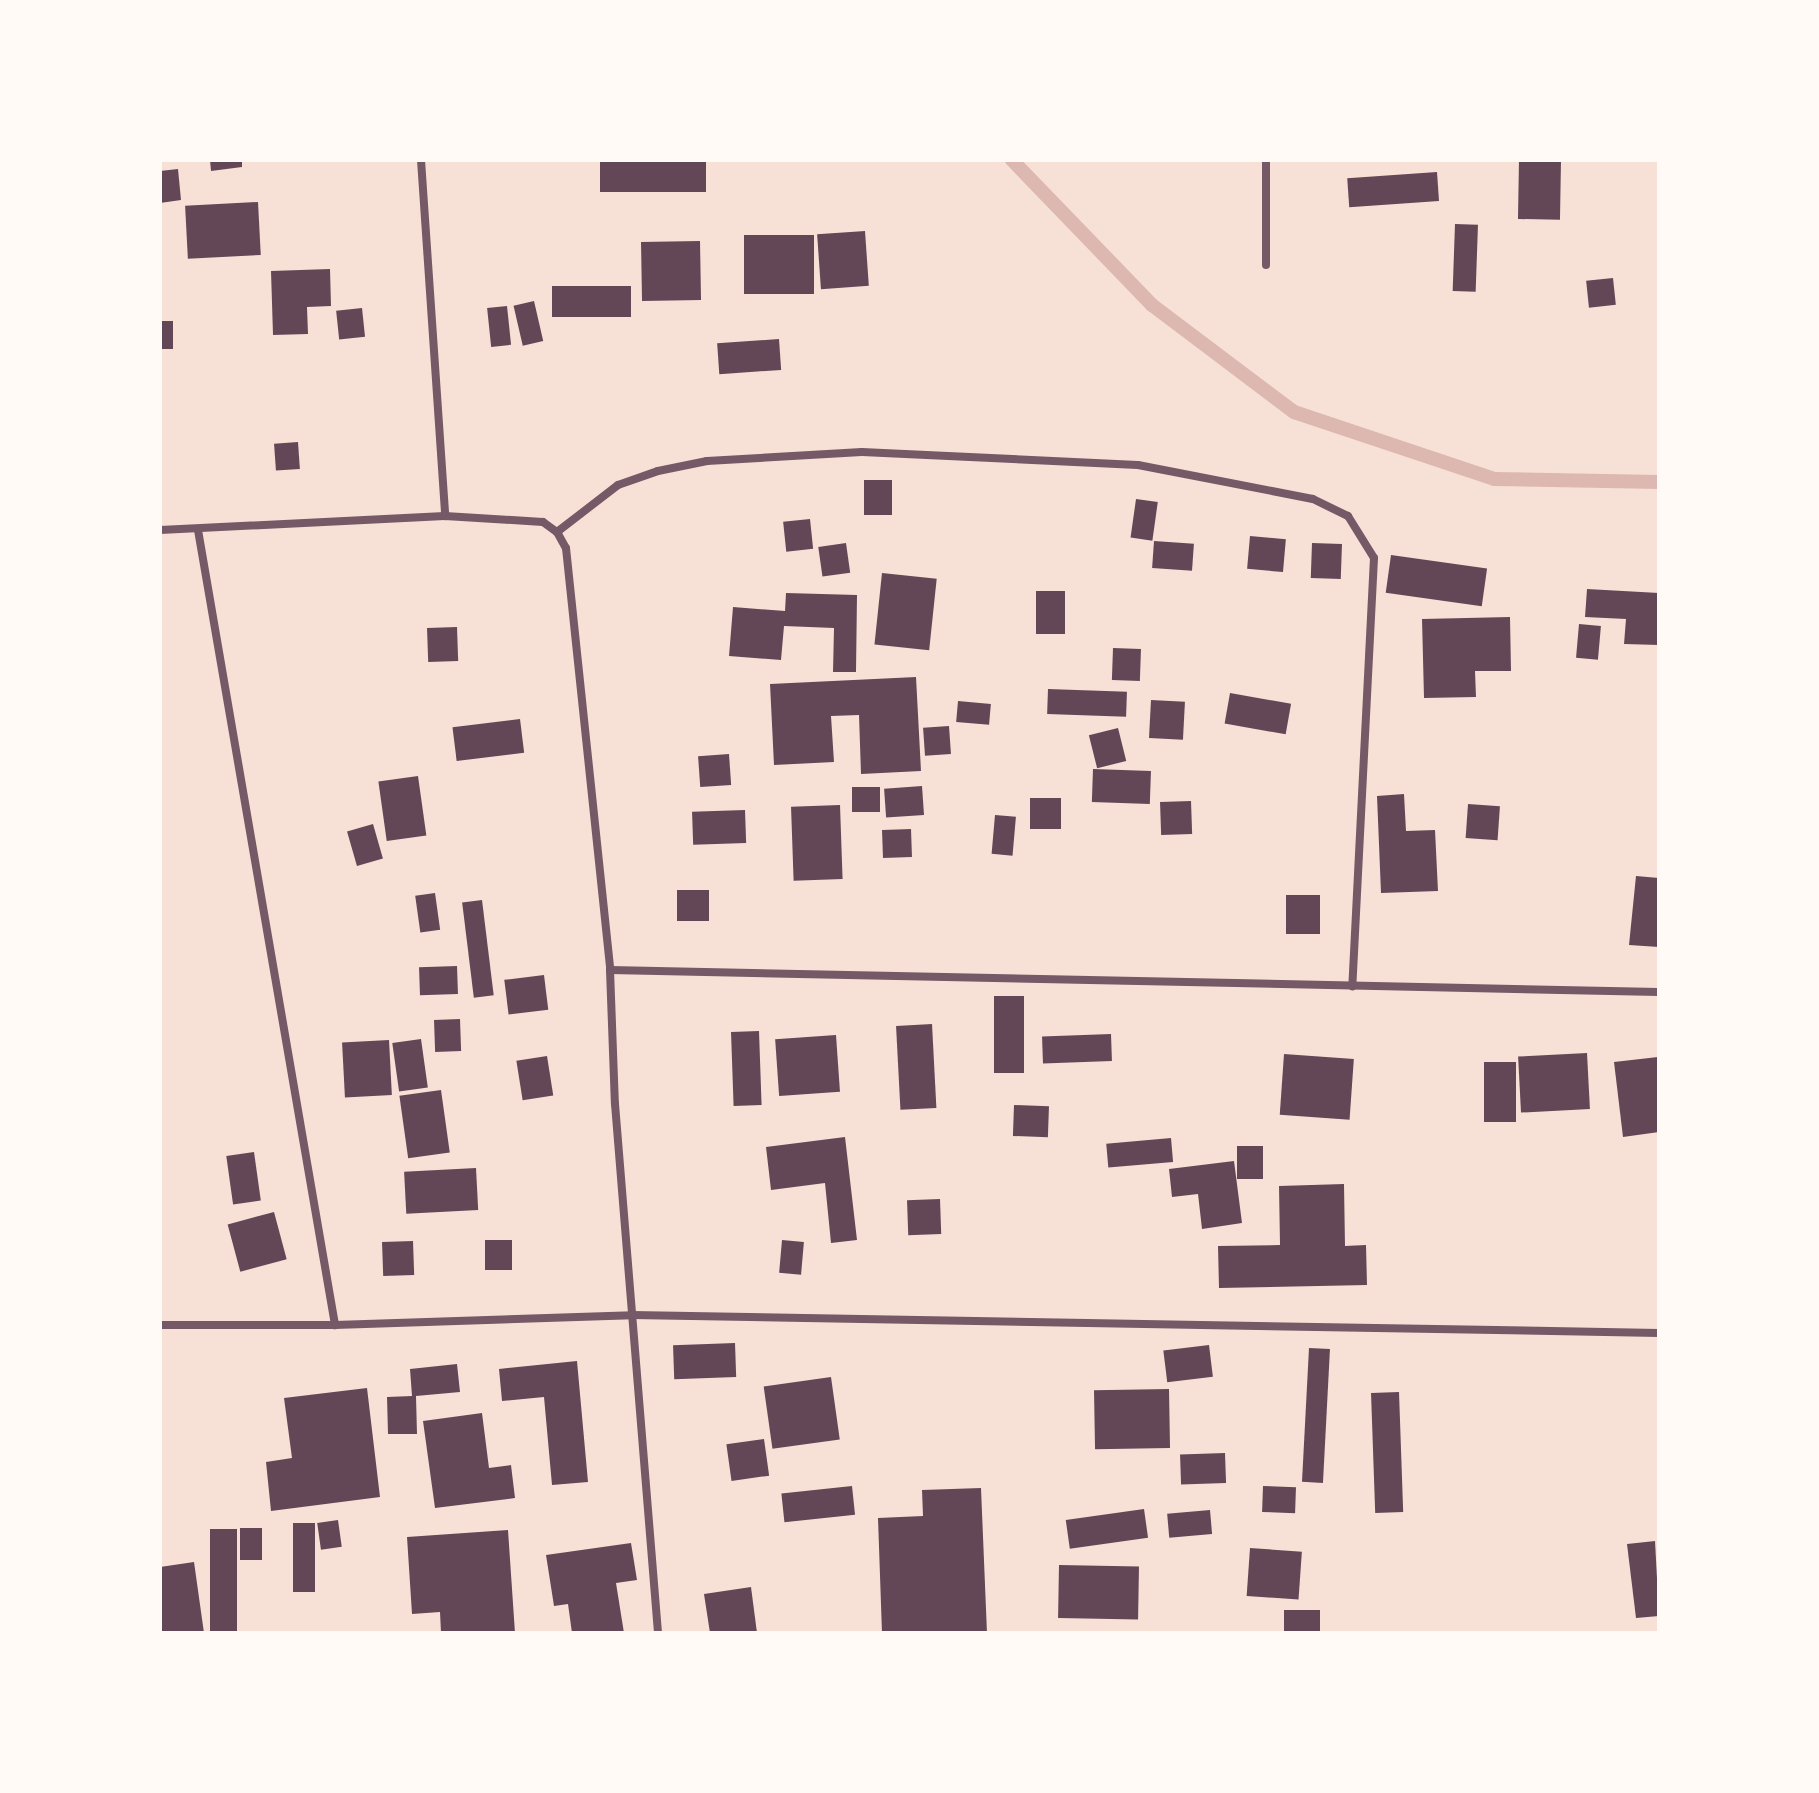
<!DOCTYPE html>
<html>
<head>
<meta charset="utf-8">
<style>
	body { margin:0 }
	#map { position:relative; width:1819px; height:1793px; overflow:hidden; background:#f7e1d7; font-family:Poppins,sans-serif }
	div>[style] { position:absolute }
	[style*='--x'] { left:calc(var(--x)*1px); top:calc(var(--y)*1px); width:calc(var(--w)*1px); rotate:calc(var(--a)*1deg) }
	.stream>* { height:14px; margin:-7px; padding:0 7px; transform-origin:7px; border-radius:7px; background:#dcb8b0 }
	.building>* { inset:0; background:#644757; transform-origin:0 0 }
	.minor>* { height:8px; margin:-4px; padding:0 4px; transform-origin:4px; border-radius:4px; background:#755966 }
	span { translate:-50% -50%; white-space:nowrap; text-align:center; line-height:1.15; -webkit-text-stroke:8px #fffaf5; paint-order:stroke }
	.frame { position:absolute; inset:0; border:162px solid #fffaf5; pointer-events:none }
</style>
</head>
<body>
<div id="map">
	<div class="stream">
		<i style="--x:1012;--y:160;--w:202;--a:46"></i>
		<i style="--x:1152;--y:305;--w:178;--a:37"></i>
		<i style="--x:1294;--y:412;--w:211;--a:18.5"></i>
		<i style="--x:1494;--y:479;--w:165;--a:1"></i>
	</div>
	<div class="building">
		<i style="clip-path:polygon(210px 160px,242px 160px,242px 167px,211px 171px)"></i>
		<i style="left:600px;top:160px;width:106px;height:32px"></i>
		<i style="left:1519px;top:160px;width:42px;height:59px;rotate:1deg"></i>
		<i style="clip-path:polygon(178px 169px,181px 200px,160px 203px,160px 171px)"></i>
		<i style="left:1437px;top:172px;width:29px;height:90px;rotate:86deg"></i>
		<i style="left:258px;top:202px;width:53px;height:73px;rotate:87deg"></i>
		<i style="left:1455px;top:224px;width:23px;height:67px;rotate:2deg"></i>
		<i style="left:865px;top:231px;width:55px;height:48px;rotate:86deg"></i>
		<i style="left:814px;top:235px;width:59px;height:70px;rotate:90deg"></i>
		<i style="left:700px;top:241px;width:59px;height:59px;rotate:89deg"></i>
		<i style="clip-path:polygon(330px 269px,331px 306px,307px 307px,308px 334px,273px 335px,271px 271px)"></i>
		<i style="left:1613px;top:278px;width:27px;height:27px;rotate:84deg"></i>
		<i style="left:552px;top:286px;width:79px;height:31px"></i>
		<i style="left:534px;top:301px;width:41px;height:21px;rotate:77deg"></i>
		<i style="left:507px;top:306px;width:39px;height:20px;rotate:84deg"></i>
		<i style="left:362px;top:308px;width:29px;height:26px;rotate:84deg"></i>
		<i style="left:160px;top:321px;width:13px;height:28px"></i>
		<i style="left:779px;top:339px;width:31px;height:62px;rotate:86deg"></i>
		<i style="left:298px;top:442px;width:27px;height:24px;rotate:86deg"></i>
		<i style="left:892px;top:480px;width:35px;height:28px;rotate:90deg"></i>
		<i style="left:1136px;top:499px;width:22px;height:39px;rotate:8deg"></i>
		<i style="left:810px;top:519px;width:30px;height:27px;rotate:84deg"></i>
		<i style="left:1250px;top:536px;width:36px;height:33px;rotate:5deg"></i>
		<i style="left:1154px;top:541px;width:40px;height:27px;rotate:4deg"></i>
		<i style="left:846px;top:543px;width:30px;height:28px;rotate:82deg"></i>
		<i style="left:1312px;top:543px;width:30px;height:35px;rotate:2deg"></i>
		<i style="left:1391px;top:555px;width:97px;height:38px;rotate:8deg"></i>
		<i style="left:882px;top:573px;width:55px;height:72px;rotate:6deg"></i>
		<i style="clip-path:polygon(1587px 589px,1659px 593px,1659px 645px,1624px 644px,1626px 619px,1585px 617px)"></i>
		<i style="left:1036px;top:591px;width:29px;height:43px"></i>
		<i style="clip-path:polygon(786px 593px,857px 595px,856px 672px,833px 672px,834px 628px,784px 626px,781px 660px,729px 656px,733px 607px,785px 611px)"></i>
		<i style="clip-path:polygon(1510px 617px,1511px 671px,1475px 671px,1476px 697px,1424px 698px,1422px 619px)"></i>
		<i style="left:1579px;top:624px;width:22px;height:34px;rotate:5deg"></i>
		<i style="left:457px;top:627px;width:34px;height:30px;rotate:88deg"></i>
		<i style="left:1113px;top:648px;width:28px;height:32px;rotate:2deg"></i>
		<i style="clip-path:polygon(916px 677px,921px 771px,861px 774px,859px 715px,831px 716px,834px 762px,774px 765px,770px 684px)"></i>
		<i style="left:1048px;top:689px;width:79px;height:25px;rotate:2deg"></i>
		<i style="left:1230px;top:693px;width:62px;height:31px;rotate:10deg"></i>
		<i style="left:1151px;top:700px;width:34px;height:38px;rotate:3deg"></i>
		<i style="left:958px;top:701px;width:33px;height:21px;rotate:5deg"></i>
		<i style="left:520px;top:719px;width:34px;height:68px;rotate:83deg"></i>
		<i style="left:949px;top:726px;width:28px;height:26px;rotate:86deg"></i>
		<i style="left:1118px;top:728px;width:34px;height:30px;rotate:76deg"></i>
		<i style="left:729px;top:754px;width:31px;height:31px;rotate:86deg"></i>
		<i style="left:1093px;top:769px;width:58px;height:33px;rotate:2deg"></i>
		<i style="left:418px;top:776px;width:60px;height:40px;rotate:82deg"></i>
		<i style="left:922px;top:786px;width:29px;height:38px;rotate:86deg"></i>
		<i style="left:880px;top:787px;width:25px;height:28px;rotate:90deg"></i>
		<i style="clip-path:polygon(1404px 794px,1406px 831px,1435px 830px,1438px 891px,1381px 893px,1377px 796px)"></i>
		<i style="left:1030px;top:798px;width:31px;height:31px"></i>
		<i style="left:1191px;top:801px;width:33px;height:31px;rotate:88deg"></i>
		<i style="left:1468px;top:804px;width:32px;height:34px;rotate:4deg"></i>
		<i style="left:840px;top:805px;width:74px;height:49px;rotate:88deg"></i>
		<i style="left:745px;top:810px;width:33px;height:53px;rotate:88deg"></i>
		<i style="left:995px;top:815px;width:21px;height:39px;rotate:5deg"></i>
		<i style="left:373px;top:824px;width:36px;height:27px;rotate:74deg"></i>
		<i style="left:911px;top:829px;width:28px;height:29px;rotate:88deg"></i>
		<i style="clip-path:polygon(1636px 876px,1659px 878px,1659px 947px,1629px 945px)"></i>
		<i style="left:677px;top:890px;width:32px;height:31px"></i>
		<i style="left:435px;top:893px;width:37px;height:20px;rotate:82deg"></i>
		<i style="left:1286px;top:895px;width:34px;height:39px"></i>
		<i style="left:482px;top:900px;width:96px;height:20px;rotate:83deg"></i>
		<i style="left:457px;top:966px;width:28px;height:38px;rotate:88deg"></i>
		<i style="left:544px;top:975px;width:35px;height:40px;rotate:83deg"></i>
		<i style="left:994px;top:996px;width:30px;height:77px"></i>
		<i style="left:460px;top:1019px;width:32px;height:26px;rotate:88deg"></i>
		<i style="left:932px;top:1024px;width:84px;height:36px;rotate:87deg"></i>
		<i style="left:759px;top:1031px;width:74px;height:28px;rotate:88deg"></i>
		<i style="left:1111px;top:1034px;width:27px;height:69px;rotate:88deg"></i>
		<i style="left:836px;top:1035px;width:57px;height:61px;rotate:86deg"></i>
		<i style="left:421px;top:1039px;width:49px;height:29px;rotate:82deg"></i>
		<i style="left:389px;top:1040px;width:55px;height:47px;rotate:87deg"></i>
		<i style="left:1587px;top:1053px;width:56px;height:69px;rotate:87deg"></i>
		<i style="left:1284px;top:1054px;width:70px;height:61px;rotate:4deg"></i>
		<i style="left:547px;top:1056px;width:40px;height:31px;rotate:81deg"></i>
		<i style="clip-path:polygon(1658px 1057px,1659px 1132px,1623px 1137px,1614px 1062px)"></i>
		<i style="left:1484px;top:1062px;width:32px;height:60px"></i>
		<i style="left:441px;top:1090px;width:63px;height:42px;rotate:82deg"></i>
		<i style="left:1014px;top:1105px;width:35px;height:31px;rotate:2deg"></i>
		<i style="clip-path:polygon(845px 1137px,857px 1240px,831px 1243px,825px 1183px,771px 1190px,766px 1147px)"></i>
		<i style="left:1171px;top:1138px;width:24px;height:65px;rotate:85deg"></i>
		<i style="left:1237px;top:1146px;width:26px;height:33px"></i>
		<i style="left:254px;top:1152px;width:49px;height:28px;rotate:82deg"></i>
		<i style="clip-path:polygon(1234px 1161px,1242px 1223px,1202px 1229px,1198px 1194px,1172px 1197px,1169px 1169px)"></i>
		<i style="left:476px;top:1168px;width:42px;height:72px;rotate:87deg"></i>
		<i style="clip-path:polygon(1344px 1184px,1345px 1246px,1366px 1245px,1367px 1285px,1219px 1288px,1218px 1246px,1280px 1245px,1279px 1186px)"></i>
		<i style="left:940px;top:1199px;width:35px;height:33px;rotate:88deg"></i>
		<i style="left:274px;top:1212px;width:49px;height:48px;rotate:75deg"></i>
		<i style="left:485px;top:1240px;width:27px;height:30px"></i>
		<i style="left:782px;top:1240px;width:22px;height:33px;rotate:5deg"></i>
		<i style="left:413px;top:1241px;width:34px;height:31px;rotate:88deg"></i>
		<i style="left:735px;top:1343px;width:34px;height:62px;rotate:88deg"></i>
		<i style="left:1209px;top:1345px;width:32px;height:46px;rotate:83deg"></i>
		<i style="left:1309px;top:1348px;width:21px;height:134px;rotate:3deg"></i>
		<i style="clip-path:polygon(577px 1361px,588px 1482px,552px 1485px,544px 1397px,502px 1401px,499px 1369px)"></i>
		<i style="clip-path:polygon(457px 1364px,460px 1392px,416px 1396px,417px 1434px,388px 1434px,387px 1397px,412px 1396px,410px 1369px)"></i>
		<i style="left:831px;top:1377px;width:63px;height:68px;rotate:82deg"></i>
		<i style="clip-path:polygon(367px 1388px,380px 1497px,271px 1511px,266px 1462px,292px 1458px,284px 1398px)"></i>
		<i style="left:1169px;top:1389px;width:59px;height:75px;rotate:89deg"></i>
		<i style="left:1399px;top:1392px;width:120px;height:28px;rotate:88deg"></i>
		<i style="clip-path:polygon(482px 1413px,489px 1468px,511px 1465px,515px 1498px,435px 1508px,423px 1421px)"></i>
		<i style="left:764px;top:1439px;width:37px;height:38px;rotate:82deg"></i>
		<i style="left:1225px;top:1453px;width:30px;height:45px;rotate:88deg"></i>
		<i style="left:852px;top:1486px;width:29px;height:71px;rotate:84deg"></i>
		<i style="left:1263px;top:1486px;width:33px;height:26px;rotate:2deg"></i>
		<i style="clip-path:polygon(981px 1488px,987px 1633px,882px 1633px,878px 1518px,923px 1516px,922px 1490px)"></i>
		<i style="left:1144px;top:1509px;width:29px;height:79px;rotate:82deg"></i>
		<i style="left:1210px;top:1510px;width:24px;height:43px;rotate:85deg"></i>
		<i style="left:338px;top:1520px;width:27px;height:21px;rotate:82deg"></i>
		<i style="left:293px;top:1523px;width:22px;height:69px"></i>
		<i style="left:240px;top:1528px;width:22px;height:32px"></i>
		<i style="left:210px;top:1529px;width:27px;height:102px"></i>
		<i style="clip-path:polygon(508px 1530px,515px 1633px,441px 1633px,440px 1612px,412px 1614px,407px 1537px)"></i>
		<i style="clip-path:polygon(1655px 1541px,1659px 1616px,1636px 1618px,1627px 1544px)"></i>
		<i style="clip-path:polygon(631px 1543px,637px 1580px,616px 1583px,624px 1633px,572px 1633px,568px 1604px,554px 1606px,546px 1555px)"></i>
		<i style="left:1250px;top:1548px;width:52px;height:48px;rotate:4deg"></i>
		<i style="clip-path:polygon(194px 1562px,204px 1633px,160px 1633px,160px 1567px)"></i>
		<i style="left:1059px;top:1565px;width:80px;height:53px;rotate:1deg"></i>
		<i style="clip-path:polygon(751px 1587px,757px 1633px,710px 1633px,704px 1594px)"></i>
		<i style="left:1320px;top:1610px;width:23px;height:36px;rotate:90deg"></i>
	</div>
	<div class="minor">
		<i style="--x:421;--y:160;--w:357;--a:86.1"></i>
		<i style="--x:1266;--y:160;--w:105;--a:90"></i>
		<i style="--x:160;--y:530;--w:285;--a:-2.8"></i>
		<i style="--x:445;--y:516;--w:98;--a:3.5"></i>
		<i style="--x:543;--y:522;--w:17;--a:36"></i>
		<i style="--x:557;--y:532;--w:18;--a:61"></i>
		<i style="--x:566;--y:548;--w:424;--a:84"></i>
		<i style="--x:610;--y:970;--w:134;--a:87.9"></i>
		<i style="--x:615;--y:1104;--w:531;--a:85.35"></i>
		<i style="--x:198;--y:530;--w:807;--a:80.22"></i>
		<i style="--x:557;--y:532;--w:77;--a:-37.6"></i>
		<i style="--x:618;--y:485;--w:42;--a:-19.3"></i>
		<i style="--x:658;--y:471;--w:50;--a:-11.5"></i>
		<i style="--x:707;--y:461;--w:155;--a:-3.3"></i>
		<i style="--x:862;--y:452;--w:276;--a:2.7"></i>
		<i style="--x:1138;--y:465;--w:178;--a:11"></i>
		<i style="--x:1313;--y:499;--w:39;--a:26"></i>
		<i style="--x:1348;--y:516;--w:49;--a:58.2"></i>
		<i style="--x:1374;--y:558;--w:429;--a:92.9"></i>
		<i style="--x:610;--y:970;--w:1049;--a:1.2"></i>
		<i style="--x:160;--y:1325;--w:175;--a:0"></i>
		<i style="--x:335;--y:1325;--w:297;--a:-1.9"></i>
		<i style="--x:632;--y:1315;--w:1027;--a:1"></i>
	</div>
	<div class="frame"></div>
</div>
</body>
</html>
